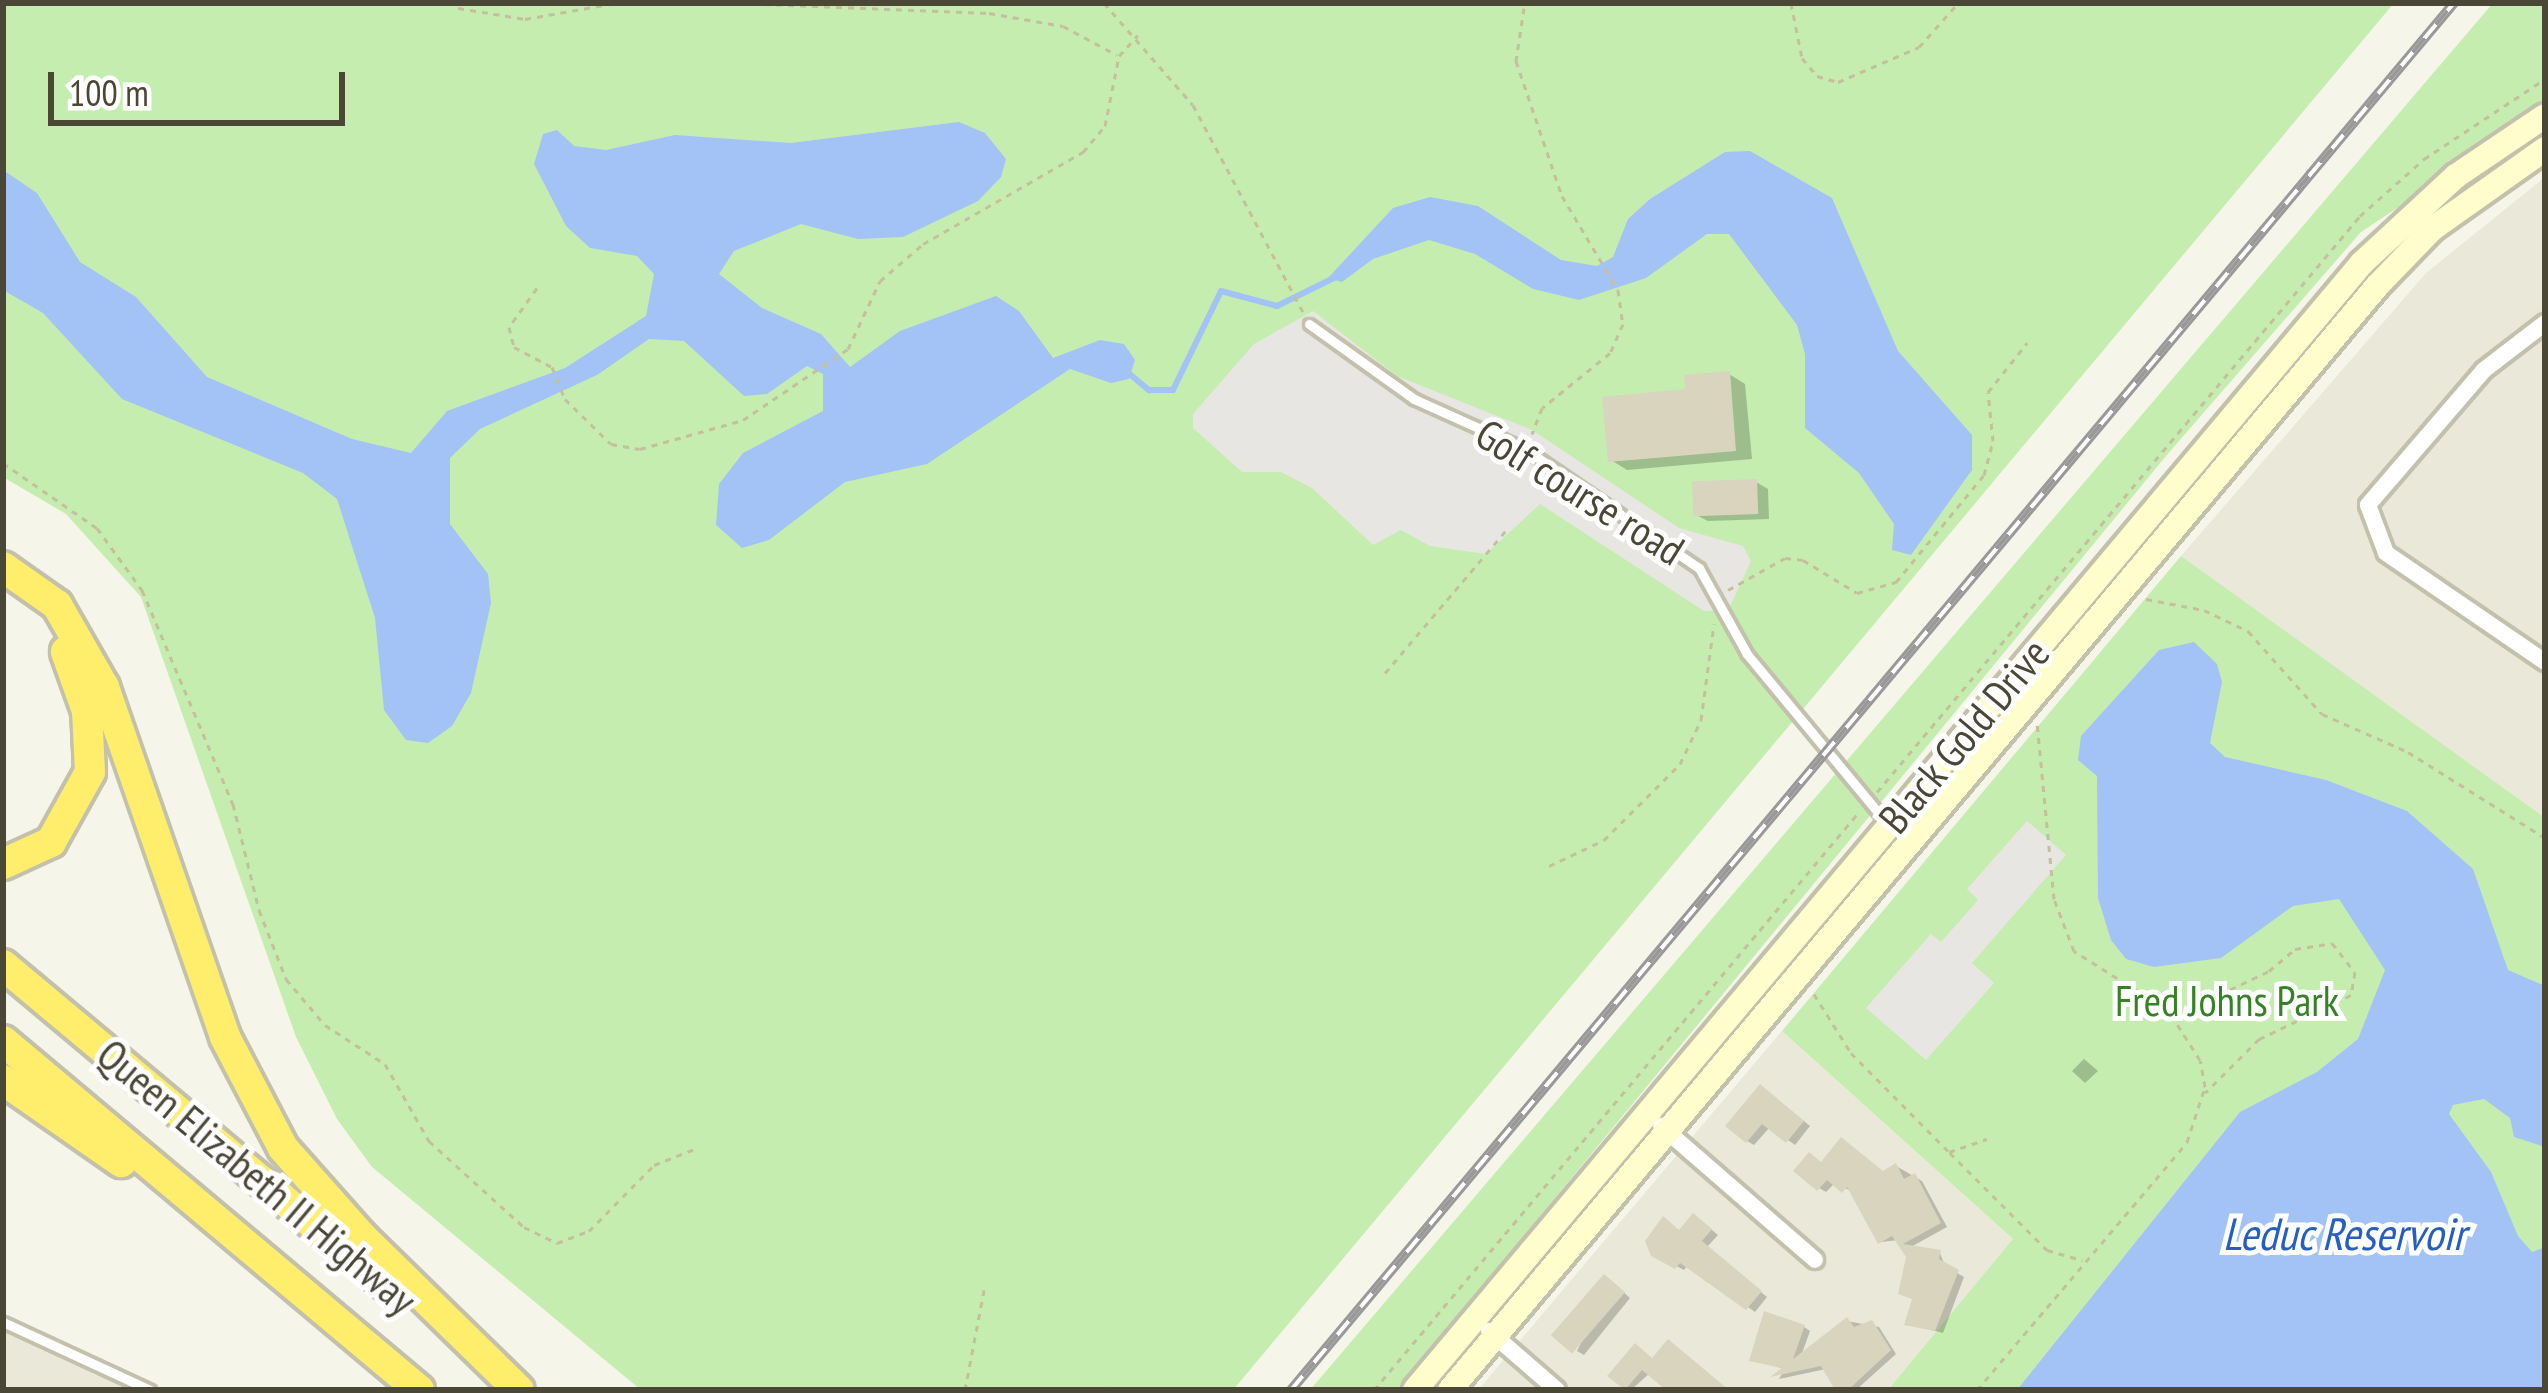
<!DOCTYPE html>
<html>
<head>
<meta charset="utf-8">
<style>
	body { margin:0 }
	#map { position:relative; width:2548px; height:1393px; overflow:hidden; background:#f6f5ea; font-family:"PT Sans Narrow",sans-serif }
	div>[style] { position:absolute }
	[style*='--x'] { left:calc(var(--x)*1px); top:calc(var(--y)*1px); width:calc(var(--w)*1px); rotate:calc(var(--a)*1deg) }
	.residential>* { inset:0; background:#eae8d8 }
	.green>* { inset:0; background:#c5edb0 }
	.parking>* { inset:0; background:#e7e6e2 }
	.water>* { inset:0; background:#a3c3f6 }
	.shadow>* { inset:0; background:#0003 }
	.stream>* { height:6px; margin:-3px; padding:0 3px; transform-origin:3px; border-radius:3px; background:#a3c3f6 }
	.building>* { inset:0; background:#d9d4be; transform-origin:0 0 }
	.path>* { height:3px; margin-top:-1.5px; transform-origin:0; background:repeating-linear-gradient(90deg,#c6bf9c 0 6px,transparent 0 12px) }
	.roads { filter:drop-shadow(3px 0 #c3c0ac) drop-shadow(-3px 0 #c3c0ac) drop-shadow(0 3px #c3c0ac) drop-shadow(0 -3px #c3c0ac) }
	.service>* { height:9px; margin:-4.5px; padding:0 4.5px; transform-origin:4.5px; border-radius:4.5px; background:#fff }
	.minor>* { height:16px; margin:-8px; padding:0 8px; transform-origin:8px; border-radius:8px; background:#fff }
	.secondary>* { height:24px; margin:-12px; padding:0 12px; transform-origin:12px; border-radius:12px; background:#fffdcb }
	.motorway>* { height:30px; margin:-15px; padding:0 15px; transform-origin:15px; border-radius:15px; background:#ffed6c }
	.rail>* { height:10px; margin-top:-5px; transform-origin:0; background:repeating-linear-gradient(90deg,#fff 0 18px,#999 0 36px); box-sizing:border-box; border-block:3px solid #999 }
	span { translate:-50% -50%; white-space:nowrap; text-align:center; line-height:1.15; -webkit-text-stroke:10px #fff; paint-order:stroke }
	.street-label { font-size:42px; color:#4b4737 }
	.park-label { font-size:42px; color:#358324 }
	.water-label { font-size:45px; color:#265fc1; font-style:italic }
	.frame { position:absolute; inset:0; border:6px solid #4b4737; pointer-events:none }
	.scale { position:absolute; left:48px; top:72px; width:297px; height:54px; box-sizing:border-box; border:6px solid #4b4737; border-top:0; padding-left:15px; font-size:36px; line-height:42px; white-space:nowrap; color:#4b4737; -webkit-text-stroke:9px #fff; paint-order:stroke }
</style>
</head>
<body>
<div id="map">
	<div class="residential">
		<i style="clip-path:polygon(2545px 177px,2545px 830px,2181px 556px,2426px 273px)"></i>
		<i style="clip-path:polygon(1782px 1031px,2014px 1240px,1888px 1390px,1478px 1390px)"></i>
		<i style="clip-path:polygon(3px 1330px,140px 1390px,3px 1390px)"></i>
	</div>
	<div class="green">
		<i style="clip-path:polygon(3px 3px,2394px 3px,1233px 1390px,641px 1390px,372px 1167px,337px 1119px,296px 1037px,141px 597px,66px 514px,3px 477px)"></i>
		<i style="clip-path:polygon(2493px 3px,2545px 3px,2545px 110px,2361px 232px,2166px 456px,1397px 1390px,1310px 1390px)"></i>
		<i style="clip-path:polygon(2181px 556px,2545px 818px,2545px 1390px,1888px 1390px,2013px 1239px,1782px 1031px)"></i>
	</div>
	<div class="parking">
		<i style="clip-path:polygon(1313px 311px,1397px 376px,1532px 430px,1679px 528px,1743px 546px,1751px 561px,1728px 611px,1704px 611px,1540px 504px,1486px 554px,1430px 546px,1401px 530px,1373px 545px,1312px 488px,1281px 472px,1242px 472px,1193px 428px,1193px 414px,1254px 344px)"></i>
		<i style="clip-path:polygon(2027px 821px,2066px 855px,1972px 963px,1994px 983px,1926px 1060px,1866px 1008px,1931px 934px,1941px 942px,1978px 900px,1967px 889px)"></i>
	</div>
	<div class="water">
		<i style="clip-path:polygon(959px 122px,985px 133px,1006px 159px,1001px 177px,978px 201px,903px 237px,858px 239px,801px 224px,734px 251px,719px 274px,762px 308px,821px 334px,850px 367px,900px 331px,996px 296px,1019px 311px,1053px 358px,1100px 340px,1124px 344px,1135px 360px,1129px 379px,1111px 383px,1070px 369px,927px 464px,845px 482px,769px 540px,742px 548px,716px 525px,719px 484px,743px 453px,823px 411px,823px 374px,807px 366px,767px 394px,744px 396px,684px 341px,649px 339px,597px 375px,480px 429px,450px 458px,450px 524px,488px 574px,491px 603px,471px 693px,452px 726px,428px 743px,406px 740px,384px 710px,375px 618px,337px 499px,303px 473px,122px 399px,43px 313px,3px 290px,3px 170px,37px 193px,80px 262px,136px 297px,207px 377px,352px 439px,411px 453px,447px 411px,565px 368px,646px 316px,654px 274px,637px 256px,590px 248px,566px 226px,534px 164px,543px 134px,557px 130px,574px 146px,606px 150px,675px 135px,791px 143px)"></i>
		<i style="clip-path:polygon(1750px 151px,1832px 198px,1898px 351px,1972px 435px,1972px 470px,1911px 555px,1892px 550px,1894px 524px,1859px 473px,1805px 428px,1805px 354px,1797px 325px,1729px 234px,1707px 234px,1646px 278px,1579px 300px,1533px 289px,1475px 254px,1429px 240px,1373px 259px,1342px 282px,1328px 278px,1393px 208px,1430px 197px,1478px 206px,1561px 260px,1597px 266px,1613px 257px,1628px 219px,1650px 199px,1725px 152px)"></i>
		<i style="clip-path:polygon(2194px 642px,2217px 664px,2222px 682px,2210px 743px,2225px 757px,2326px 780px,2407px 811px,2473px 869px,2508px 970px,2545px 986px,2545px 1147px,2514px 1137px,2510px 1118px,2484px 1099px,2453px 1105px,2449px 1114px,2491px 1172px,2518px 1236px,2532px 1252px,2545px 1247px,2545px 1390px,2017px 1390px,2240px 1112px,2317px 1072px,2358px 1039px,2385px 970px,2339px 899px,2293px 906px,2221px 958px,2154px 967px,2126px 959px,2111px 940px,2098px 898px,2097px 776px,2078px 760px,2081px 736px,2159px 650px)"></i>
	</div>
	<div class="shadow">
		<i style="clip-path:polygon(1729px 374px,1745px 384px,1752px 459px,1627px 470px,1611px 460px,1688px 392px)"></i>
		<i style="clip-path:polygon(1756px 482px,1768px 489px,1769px 519px,1708px 521px,1696px 515px)"></i>
		<i style="clip-path:polygon(2084px 1059px,2098px 1071px,2085px 1083px,2072px 1071px)"></i>
		<i style="clip-path:polygon(1768px 1092px,1810px 1126px,1795px 1145px,1770px 1127px,1754px 1145px,1747px 1141px)"></i>
		<i style="clip-path:polygon(1823px 1165px,1884px 1174px,1896px 1166px,1922px 1181px,1947px 1227px,1909px 1248px,1940px 1253px,1945px 1266px,1964px 1277px,1943px 1333px,1907px 1324px,1915px 1299px,1910px 1257px,1899px 1240px,1881px 1242px,1853px 1192px,1835px 1183px,1826px 1192px,1819px 1188px)"></i>
		<i style="clip-path:polygon(1701px 1221px,1718px 1235px,1707px 1247px,1767px 1297px,1755px 1312px,1688px 1265px,1684px 1270px,1653px 1254px)"></i>
		<i style="clip-path:polygon(1612px 1282px,1630px 1298px,1584px 1355px,1577px 1351px)"></i>
		<i style="clip-path:polygon(1847px 1321px,1879px 1327px,1896px 1354px,1856px 1390px,1839px 1390px,1826px 1369px,1779px 1379px,1785px 1369px,1752px 1360px,1804px 1327px,1810px 1331px,1801px 1356px)"></i>
		<i style="clip-path:polygon(1654px 1361px,1724px 1390px,1670px 1390px,1650px 1373px,1631px 1390px,1611px 1376px)"></i>
	</div>
	<div class="stream">
		<i style="--x:1126;--y:371;--w:30;--a:40"></i>
		<i style="--x:1149;--y:390;--w:24;--a:0"></i>
		<i style="--x:1173;--y:390;--w:110;--a:-64.1"></i>
		<i style="--x:1221;--y:291;--w:58;--a:15"></i>
		<i style="--x:1277;--y:306;--w:64;--a:-26.2"></i>
	</div>
	<div class="building">
		<i style="clip-path:polygon(1730px 371px,1736px 451px,1608px 462px,1602px 397px,1685px 389px,1684px 375px)"></i>
		<i style="left:1757px;top:479px;width:35px;height:65px;rotate:88deg"></i>
		<i style="clip-path:polygon(1760px 1084px,1804px 1121px,1786px 1143px,1762px 1124px,1746px 1143px,1725px 1126px)"></i>
		<i style="clip-path:polygon(1841px 1137px,1883px 1171px,1896px 1163px,1904px 1179px,1915px 1173px,1941px 1223px,1903px 1244px,1941px 1250px,1939px 1259px,1959px 1270px,1935px 1331px,1904px 1325px,1912px 1299px,1898px 1294px,1906px 1257px,1892px 1236px,1878px 1244px,1847px 1187px,1842px 1193px,1827px 1180px,1817px 1191px,1793px 1171px,1809px 1152px,1821px 1162px)"></i>
		<i style="clip-path:polygon(1693px 1213px,1712px 1229px,1702px 1241px,1762px 1291px,1746px 1310px,1680px 1263px,1675px 1269px,1651px 1256px,1645px 1241px,1663px 1216px,1679px 1230px)"></i>
		<i style="left:1604px;top:1274px;width:28px;height:81px;rotate:41deg"></i>
		<i style="clip-path:polygon(1764px 1311px,1805px 1325px,1793px 1359px,1847px 1317px,1854px 1327px,1872px 1320px,1891px 1350px,1848px 1390px,1835px 1390px,1821px 1366px,1770px 1377px,1782px 1368px,1749px 1361px)"></i>
		<i style="clip-path:polygon(1668px 1339px,1729px 1390px,1666px 1390px,1642px 1370px,1625px 1390px,1607px 1376px,1635px 1343px,1652px 1358px)"></i>
	</div>
	<div class="path">
		<i style="--x:740;--y:3;--w:249;--a:2.3"></i>
		<i style="--x:989;--y:13;--w:75;--a:10"></i>
		<i style="--x:1063;--y:26;--w:61;--a:28.2"></i>
		<i style="--x:1104;--y:3;--w:135;--a:48.9"></i>
		<i style="--x:1193;--y:105;--w:234;--a:62"></i>
		<i style="--x:1791;--y:3;--w:56;--a:78.7"></i>
		<i style="--x:1802;--y:58;--w:23;--a:50"></i>
		<i style="--x:1817;--y:76;--w:22;--a:16"></i>
		<i style="--x:1838;--y:82;--w:88;--a:-23.4"></i>
		<i style="--x:1919;--y:47;--w:59;--a:-48.4"></i>
		<i style="--x:458;--y:8;--w:68;--a:9.3"></i>
		<i style="--x:525;--y:19;--w:92;--a:-10"></i>
		<i style="--x:1524;--y:8;--w:54;--a:98.6"></i>
		<i style="--x:1516;--y:61;--w:143;--a:71.2"></i>
		<i style="--x:1562;--y:196;--w:109;--a:59.2"></i>
		<i style="--x:1618;--y:290;--w:34;--a:82"></i>
		<i style="--x:1623;--y:324;--w:32;--a:114"></i>
		<i style="--x:1610;--y:353;--w:87;--a:141"></i>
		<i style="--x:1542;--y:408;--w:28;--a:111"></i>
		<i style="--x:537;--y:288;--w:48;--a:125.7"></i>
		<i style="--x:509;--y:327;--w:21;--a:76"></i>
		<i style="--x:514;--y:347;--w:43;--a:27.8"></i>
		<i style="--x:552;--y:367;--w:35;--a:68"></i>
		<i style="--x:565;--y:399;--w:64;--a:44.4"></i>
		<i style="--x:611;--y:444;--w:29;--a:10"></i>
		<i style="--x:640;--y:449;--w:107;--a:-15.7"></i>
		<i style="--x:743;--y:420;--w:127;--a:-34.1"></i>
		<i style="--x:848;--y:349;--w:75;--a:-64.8"></i>
		<i style="--x:880;--y:281;--w:57;--a:-40.7"></i>
		<i style="--x:923;--y:244;--w:185;--a:-29.9"></i>
		<i style="--x:1083;--y:152;--w:34;--a:-50"></i>
		<i style="--x:1105;--y:126;--w:71;--a:-78.7"></i>
		<i style="--x:1119;--y:56;--w:28;--a:-48"></i>
		<i style="--x:3;--y:463;--w:114;--a:34.7"></i>
		<i style="--x:97;--y:528;--w:77;--a:54"></i>
		<i style="--x:142;--y:590;--w:233;--a:67"></i>
		<i style="--x:233;--y:804;--w:109;--a:76.2"></i>
		<i style="--x:259;--y:910;--w:74;--a:68.6"></i>
		<i style="--x:286;--y:979;--w:60;--a:49.7"></i>
		<i style="--x:325;--y:1025;--w:72;--a:33"></i>
		<i style="--x:385;--y:1064;--w:89;--a:60.3"></i>
		<i style="--x:429;--y:1141;--w:128;--a:42.2"></i>
		<i style="--x:524;--y:1227;--w:37;--a:26"></i>
		<i style="--x:557;--y:1243;--w:34;--a:-21"></i>
		<i style="--x:589;--y:1231;--w:93;--a:-45.4"></i>
		<i style="--x:654;--y:1165;--w:46;--a:-21.6"></i>
		<i style="--x:1728;--y:590;--w:65;--a:-29.3"></i>
		<i style="--x:1785;--y:558;--w:18;--a:6"></i>
		<i style="--x:1803;--y:560;--w:63;--a:31.4"></i>
		<i style="--x:1857;--y:593;--w:41;--a:-15.8"></i>
		<i style="--x:1896;--y:582;--w:139;--a:-50.6"></i>
		<i style="--x:1984;--y:475;--w:35;--a:-75"></i>
		<i style="--x:1993;--y:441;--w:49;--a:-95.8"></i>
		<i style="--x:1988;--y:392;--w:63;--a:-51.5"></i>
		<i style="--x:2146;--y:599;--w:59;--a:10.7"></i>
		<i style="--x:2204;--y:610;--w:49;--a:25.5"></i>
		<i style="--x:2248;--y:631;--w:111;--a:48.3"></i>
		<i style="--x:2322;--y:714;--w:94;--a:23.8"></i>
		<i style="--x:2408;--y:752;--w:162;--a:32.1"></i>
		<i style="--x:1385;--y:673;--w:189;--a:-49.7"></i>
		<i style="--x:1877;--y:792;--w:752;--a:-50.02"></i>
		<i style="--x:2360;--y:216;--w:86;--a:-41.7"></i>
		<i style="--x:2424;--y:159;--w:145;--a:-33.5"></i>
		<i style="--x:1549;--y:866;--w:61;--a:-25.3"></i>
		<i style="--x:1604;--y:840;--w:107;--a:-45"></i>
		<i style="--x:1680;--y:764;--w:49;--a:-64.5"></i>
		<i style="--x:1701;--y:720;--w:97;--a:-82.3"></i>
		<i style="--x:1814;--y:994;--w:70;--a:57.9"></i>
		<i style="--x:1851;--y:1053;--w:139;--a:45.3"></i>
		<i style="--x:1949;--y:1152;--w:40;--a:-18.9"></i>
		<i style="--x:2176;--y:1015;--w:103;--a:-25.3"></i>
		<i style="--x:2269;--y:971;--w:34;--a:-40"></i>
		<i style="--x:2295;--y:949;--w:37;--a:-9"></i>
		<i style="--x:2332;--y:943;--w:37;--a:52"></i>
		<i style="--x:2355;--y:972;--w:23;--a:100"></i>
		<i style="--x:2351;--y:995;--w:102;--a:154.4"></i>
		<i style="--x:2259;--y:1039;--w:76;--a:135"></i>
		<i style="--x:1950;--y:1153;--w:137;--a:45"></i>
		<i style="--x:2047;--y:1250;--w:37;--a:16"></i>
		<i style="--x:965;--y:1390;--w:102;--a:-79.2"></i>
		<i style="--x:1105;--y:1390;--w:4;--a:-45"></i>
		<i style="--x:1374;--y:1390;--w:755;--a:-50"></i>
		<i style="--x:1977;--y:1390;--w:325;--a:-49.7"></i>
		<i style="--x:2187;--y:1142;--w:58;--a:-71.9"></i>
		<i style="--x:2205;--y:1087;--w:27;--a:-100"></i>
		<i style="--x:2200;--y:1060;--w:59;--a:-122.6"></i>
		<i style="--x:2168;--y:1010;--w:111;--a:-147.9"></i>
		<i style="--x:2074;--y:951;--w:56;--a:-111"></i>
		<i style="--x:2054;--y:899;--w:176;--a:-95.5"></i>
	</div>
	<div class="roads">
		<div class="service">
			<i style="--x:1309;--y:324;--w:129;--a:35.5"></i>
			<i style="--x:1414;--y:399;--w:122;--a:24.2"></i>
			<i style="--x:1525;--y:449;--w:211;--a:34.4"></i>
			<i style="--x:1699;--y:568;--w:98;--a:60.8"></i>
			<i style="--x:1747;--y:654;--w:218;--a:50.4"></i>
			<i style="--x:3;--y:1322;--w:162;--a:24.8"></i>
		</div>
		<div class="minor">
			<i style="--x:2545;--y:323;--w:77;--a:142.4"></i>
			<i style="--x:2484;--y:370;--w:178;--a:130.7"></i>
			<i style="--x:2368;--y:505;--w:51;--a:69.4"></i>
			<i style="--x:2386;--y:553;--w:193;--a:34.4"></i>
			<i style="--x:1661;--y:1126;--w:204;--a:41"></i>
			<i style="--x:1489;--y:1331;--w:90;--a:40.9"></i>
		</div>
		<div class="secondary">
			<i style="--x:1415;--y:1390;--w:1472;--a:-49.96"></i>
			<i style="--x:2362;--y:263;--w:128;--a:-42.8"></i>
			<i style="--x:2456;--y:176;--w:107;--a:-34"></i>
			<i style="--x:1450;--y:1390;--w:1442;--a:-49.98"></i>
			<i style="--x:2377;--y:286;--w:79;--a:-46"></i>
			<i style="--x:2432;--y:229;--w:138;--a:-35.3"></i>
		</div>
		<div class="motorway">
			<i style="--x:3;--y:567;--w:66;--a:35.1"></i>
			<i style="--x:57;--y:605;--w:95;--a:60.2"></i>
			<i style="--x:104;--y:687;--w:370;--a:70.9"></i>
			<i style="--x:225;--y:1037;--w:125;--a:62.4"></i>
			<i style="--x:283;--y:1148;--w:119;--a:48.4"></i>
			<i style="--x:362;--y:1237;--w:219;--a:44.3"></i>
			<i style="--x:3;--y:864;--w:53;--a:-24.6"></i>
			<i style="--x:51;--y:842;--w:80;--a:-60.9"></i>
			<i style="--x:90;--y:772;--w:61;--a:-92.8"></i>
			<i style="--x:87;--y:711;--w:63;--a:-109.6"></i>
			<i style="--x:3;--y:965;--w:500;--a:39.89"></i>
			<i style="--x:3;--y:1041;--w:543;--a:39.99"></i>
			<i style="--x:3;--y:1080;--w:144;--a:34.8"></i>
		</div>
	</div>
	<div class="rail">
		<i style="--x:1291;--y:1390;--w:1810;--a:-50.02"></i>
	</div>
	<div class="street-label">
		<span style="left:1580px;top:492px;rotate:32deg">Golf course road</span>
		<span style="left:1964px;top:736px;rotate:-50deg">Black Gold Drive</span>
		<span style="left:257px;top:1177px;rotate:40deg">Queen Elizabeth II Highway</span>
	</div>
	<div class="park-label">
		<span style="left:2227px;top:1001px">Fred Johns Park</span>
	</div>
	<div class="water-label">
		<span style="left:2344px;top:1234px">Leduc Reservoir</span>
	</div>
	<div class="frame"></div>
	<div class="scale">100 m</div>
</div>
</body>
</html>
